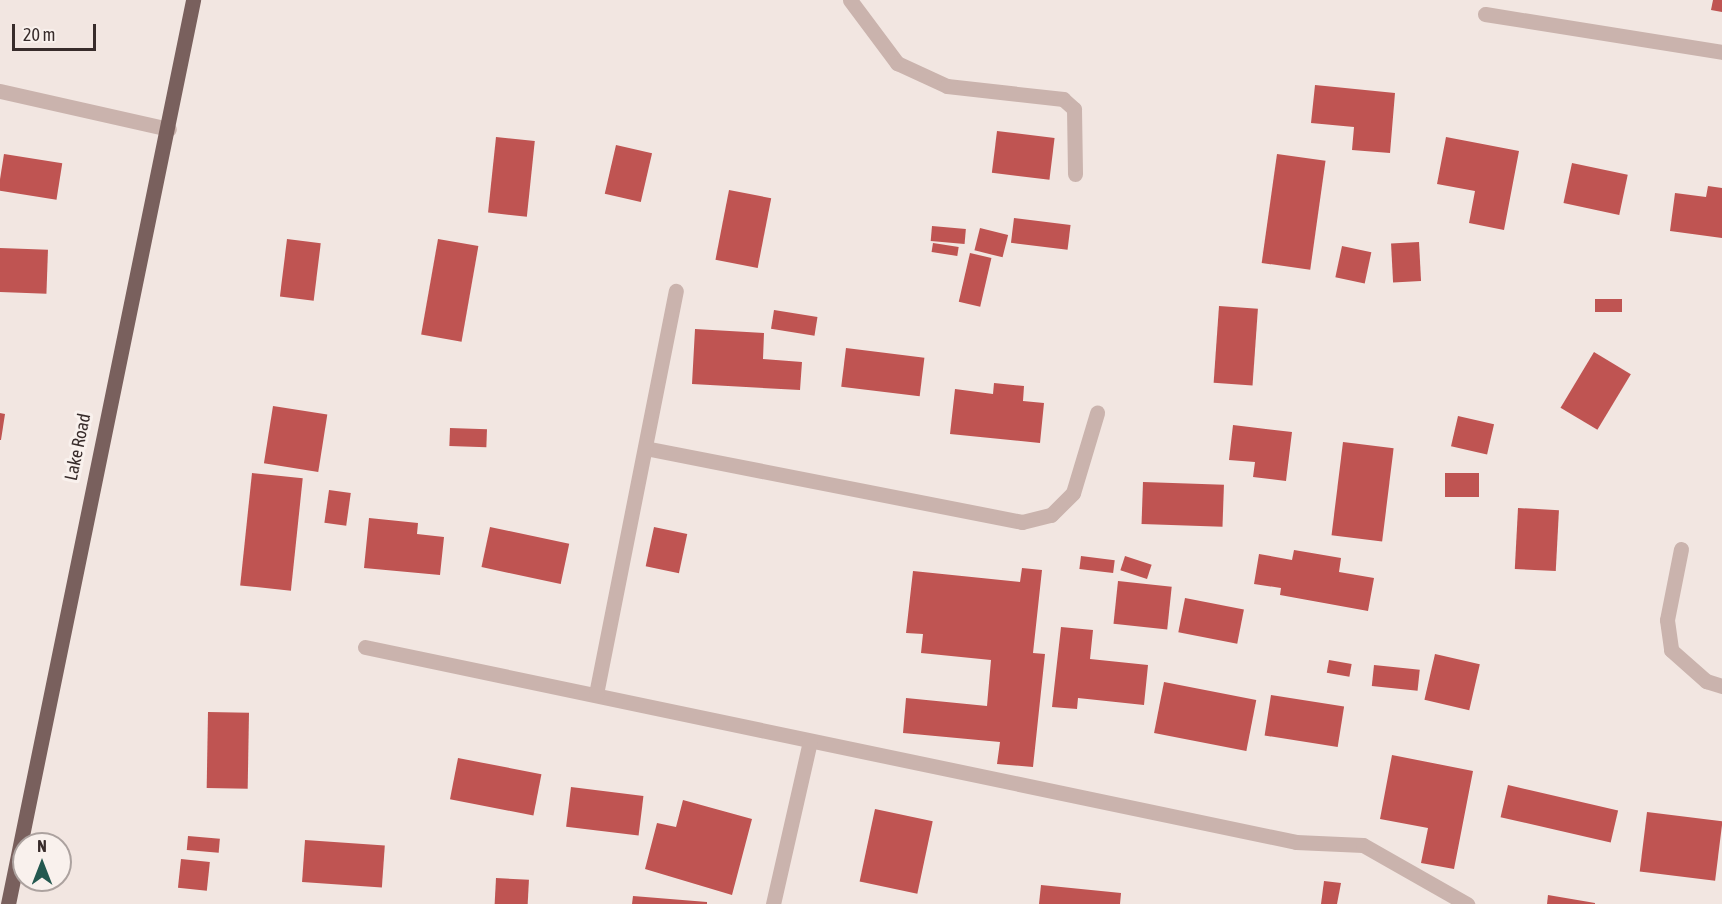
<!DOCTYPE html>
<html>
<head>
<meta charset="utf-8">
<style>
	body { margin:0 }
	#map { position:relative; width:1722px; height:904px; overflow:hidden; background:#f2e6e1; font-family:"Asap Condensed",sans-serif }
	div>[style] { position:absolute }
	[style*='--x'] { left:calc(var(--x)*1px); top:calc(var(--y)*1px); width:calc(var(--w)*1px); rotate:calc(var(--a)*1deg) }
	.building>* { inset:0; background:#bf5452; transform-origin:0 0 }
	.minor>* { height:15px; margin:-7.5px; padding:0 7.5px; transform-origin:7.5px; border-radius:7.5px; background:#cab3ad }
	.major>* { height:15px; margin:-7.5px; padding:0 7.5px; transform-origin:7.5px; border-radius:7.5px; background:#79605d }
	span { translate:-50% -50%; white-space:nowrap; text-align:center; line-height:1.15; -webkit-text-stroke:6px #f9f1ed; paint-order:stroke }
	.street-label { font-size:18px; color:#382c2b }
	.north { position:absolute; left:12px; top:832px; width:60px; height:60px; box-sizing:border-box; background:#f9f1ed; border:2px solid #aca29f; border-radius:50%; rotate:0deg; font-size:16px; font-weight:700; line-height:24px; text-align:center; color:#382c2b }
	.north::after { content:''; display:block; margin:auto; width:21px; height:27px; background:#23584f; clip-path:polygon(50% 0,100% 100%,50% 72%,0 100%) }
	.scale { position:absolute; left:12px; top:24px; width:84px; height:27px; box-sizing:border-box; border:3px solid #382c2b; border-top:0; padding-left:8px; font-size:18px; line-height:21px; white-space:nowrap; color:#382c2b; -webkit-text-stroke:4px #f9f1ed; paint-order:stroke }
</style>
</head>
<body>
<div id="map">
	<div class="building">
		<i style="clip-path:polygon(1713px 0,1722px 0,1722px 12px,1711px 10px)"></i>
		<i style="clip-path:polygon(1315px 85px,1395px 93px,1390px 153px,1352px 150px,1354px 127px,1311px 123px)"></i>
		<i style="left:997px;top:131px;width:58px;height:42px;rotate:7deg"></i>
		<i style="left:496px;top:137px;width:39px;height:76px;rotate:6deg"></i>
		<i style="clip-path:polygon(1446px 137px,1519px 151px,1504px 230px,1469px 223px,1475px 191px,1437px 184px)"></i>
		<i style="left:616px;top:145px;width:37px;height:50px;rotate:13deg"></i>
		<i style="left:4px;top:154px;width:59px;height:37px;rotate:9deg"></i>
		<i style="left:1277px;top:154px;width:49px;height:110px;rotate:8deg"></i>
		<i style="left:1572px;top:163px;width:57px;height:41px;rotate:12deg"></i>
		<i style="clip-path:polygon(1708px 186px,1722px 188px,1722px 238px,1670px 231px,1675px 193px,1706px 197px)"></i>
		<i style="left:729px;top:190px;width:43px;height:71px;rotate:11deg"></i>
		<i style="left:1014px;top:218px;width:57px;height:25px;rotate:7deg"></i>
		<i style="left:932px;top:226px;width:34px;height:15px;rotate:5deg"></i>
		<i style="left:980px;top:228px;width:29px;height:23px;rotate:14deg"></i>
		<i style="left:287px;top:239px;width:34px;height:58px;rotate:7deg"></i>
		<i style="left:438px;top:239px;width:41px;height:97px;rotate:10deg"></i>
		<i style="left:1419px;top:242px;width:39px;height:28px;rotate:87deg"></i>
		<i style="left:933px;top:243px;width:26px;height:9px;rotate:9deg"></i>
		<i style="left:1342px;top:246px;width:30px;height:32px;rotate:12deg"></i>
		<i style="left:0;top:248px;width:48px;height:44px;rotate:2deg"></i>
		<i style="left:970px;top:253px;width:22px;height:50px;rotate:13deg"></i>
		<i style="left:1622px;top:299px;width:13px;height:27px;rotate:90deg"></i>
		<i style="left:1219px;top:306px;width:39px;height:77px;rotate:4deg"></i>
		<i style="left:774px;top:310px;width:44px;height:19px;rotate:9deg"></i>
		<i style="clip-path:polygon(695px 329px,764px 333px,763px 359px,802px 362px,800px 390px,692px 384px)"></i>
		<i style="left:846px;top:348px;width:79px;height:39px;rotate:7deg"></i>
		<i style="left:1594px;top:352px;width:43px;height:65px;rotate:31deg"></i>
		<i style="clip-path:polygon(994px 383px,1024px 386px,1023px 401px,1044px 403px,1040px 443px,950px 434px,955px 389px,993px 394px)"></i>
		<i style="left:273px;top:406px;width:55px;height:58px;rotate:9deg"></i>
		<i style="clip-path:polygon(0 413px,5px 414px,1px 440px,0 440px)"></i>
		<i style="left:1458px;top:416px;width:37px;height:31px;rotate:13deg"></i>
		<i style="clip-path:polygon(1233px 425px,1292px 432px,1286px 481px,1253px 477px,1255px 462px,1229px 460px)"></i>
		<i style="left:450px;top:428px;width:37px;height:18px;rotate:2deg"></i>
		<i style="left:1343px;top:442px;width:51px;height:94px;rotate:7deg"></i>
		<i style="left:252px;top:473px;width:51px;height:113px;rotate:6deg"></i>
		<i style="left:1479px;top:473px;width:24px;height:34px;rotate:90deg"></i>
		<i style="left:1143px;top:482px;width:81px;height:42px;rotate:2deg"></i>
		<i style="left:329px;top:490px;width:22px;height:33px;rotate:8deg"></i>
		<i style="left:1518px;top:508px;width:41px;height:61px;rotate:3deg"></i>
		<i style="clip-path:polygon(369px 518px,418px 523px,417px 534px,444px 537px,440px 575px,364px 568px)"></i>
		<i style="left:490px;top:527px;width:81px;height:41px;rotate:12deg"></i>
		<i style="left:654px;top:527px;width:34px;height:40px;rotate:12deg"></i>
		<i style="clip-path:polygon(1294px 550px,1341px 558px,1339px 572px,1374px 578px,1368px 611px,1280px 595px,1281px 588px,1254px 584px,1259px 554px,1292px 560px)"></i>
		<i style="left:1081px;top:556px;width:34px;height:13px;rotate:7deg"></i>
		<i style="left:1125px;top:556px;width:28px;height:15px;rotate:18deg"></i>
		<i style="clip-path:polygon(1022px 568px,1042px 570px,1033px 653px,1045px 654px,1033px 767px,997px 764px,1000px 742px,903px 733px,906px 698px,987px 706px,991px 660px,921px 653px,923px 634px,906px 633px,913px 571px,1020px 582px)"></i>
		<i style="left:1118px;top:581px;width:54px;height:43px;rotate:6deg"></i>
		<i style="left:1185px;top:598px;width:60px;height:35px;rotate:11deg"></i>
		<i style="clip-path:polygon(1061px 627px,1093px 630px,1090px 659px,1148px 665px,1144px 705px,1078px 698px,1077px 709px,1052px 707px)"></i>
		<i style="left:1435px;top:654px;width:46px;height:47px;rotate:13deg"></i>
		<i style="left:1329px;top:660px;width:23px;height:13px;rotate:10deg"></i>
		<i style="left:1374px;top:665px;width:46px;height:21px;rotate:6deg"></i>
		<i style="left:1164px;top:682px;width:94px;height:52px;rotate:11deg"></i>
		<i style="left:1271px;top:695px;width:74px;height:41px;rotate:9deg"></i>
		<i style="left:208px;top:712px;width:41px;height:76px;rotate:1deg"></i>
		<i style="clip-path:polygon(1392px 755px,1473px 771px,1454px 869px,1421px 863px,1428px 828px,1380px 819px)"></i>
		<i style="left:458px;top:758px;width:85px;height:42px;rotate:11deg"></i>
		<i style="left:1508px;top:785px;width:113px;height:33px;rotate:13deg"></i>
		<i style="left:571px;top:787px;width:73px;height:40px;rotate:7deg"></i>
		<i style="clip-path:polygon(683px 800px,752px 819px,732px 895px,645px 869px,657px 823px,676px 827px)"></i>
		<i style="left:875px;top:809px;width:59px;height:74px;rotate:12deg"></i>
		<i style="left:1647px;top:812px;width:76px;height:60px;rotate:7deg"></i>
		<i style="left:188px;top:836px;width:32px;height:14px;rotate:5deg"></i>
		<i style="left:305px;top:840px;width:80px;height:42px;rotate:4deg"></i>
		<i style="left:181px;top:859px;width:29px;height:29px;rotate:6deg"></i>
		<i style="left:496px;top:878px;width:33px;height:26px;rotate:3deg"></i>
		<i style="clip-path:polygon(1324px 881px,1341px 883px,1337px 904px,1321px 904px)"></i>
		<i style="clip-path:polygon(1041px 885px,1121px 893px,1120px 904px,1039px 904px)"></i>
		<i style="clip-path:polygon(1548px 895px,1595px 903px,1595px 904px,1547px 904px)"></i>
		<i style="clip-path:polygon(633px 896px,707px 902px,707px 904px,632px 904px)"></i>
	</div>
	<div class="minor">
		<i style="--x:850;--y:0;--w:79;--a:53.3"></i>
		<i style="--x:897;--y:63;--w:55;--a:24.7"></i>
		<i style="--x:947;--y:86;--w:117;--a:6.4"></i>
		<i style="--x:1063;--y:99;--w:15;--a:42"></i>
		<i style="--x:1074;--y:109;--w:65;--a:89.1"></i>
		<i style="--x:1485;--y:14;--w:240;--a:9.1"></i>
		<i style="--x:0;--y:91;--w:173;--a:12.7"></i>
		<i style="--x:645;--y:448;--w:384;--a:11.1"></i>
		<i style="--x:1022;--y:522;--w:30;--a:-14"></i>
		<i style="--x:1051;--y:515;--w:31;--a:-45"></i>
		<i style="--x:1073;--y:493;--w:84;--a:-73.3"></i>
		<i style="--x:1681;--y:549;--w:72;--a:101.2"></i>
		<i style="--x:1667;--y:620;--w:30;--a:82"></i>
		<i style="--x:1671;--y:650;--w:47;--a:41.5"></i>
		<i style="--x:1706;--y:681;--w:17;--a:17"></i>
		<i style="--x:365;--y:647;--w:951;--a:11.83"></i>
		<i style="--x:1296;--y:842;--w:67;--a:2.6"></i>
		<i style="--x:1363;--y:845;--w:120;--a:29.6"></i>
		<i style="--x:596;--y:694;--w:411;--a:-78.8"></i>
		<i style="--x:773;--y:904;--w:167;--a:-77.2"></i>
	</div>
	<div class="major">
		<i style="--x:8;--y:904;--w:923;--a:-78.43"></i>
	</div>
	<div class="street-label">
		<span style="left:78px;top:447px;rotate:-78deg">Lake Road</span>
	</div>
	<div class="north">N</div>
	<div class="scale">20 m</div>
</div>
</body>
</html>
